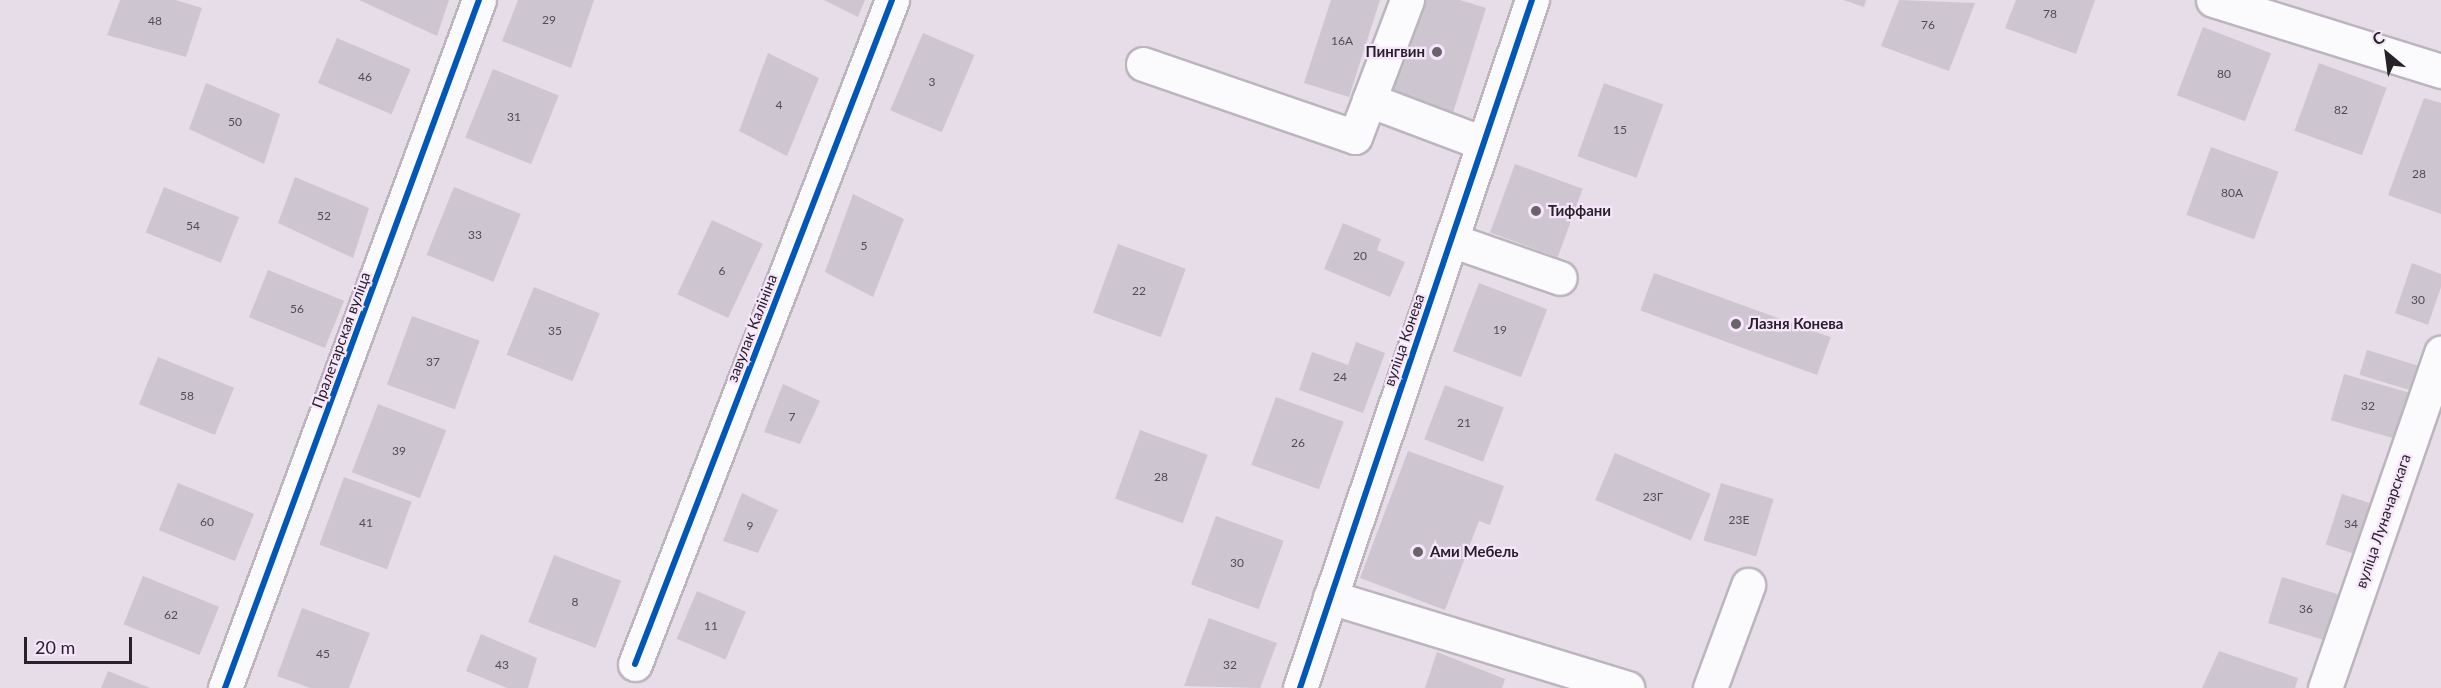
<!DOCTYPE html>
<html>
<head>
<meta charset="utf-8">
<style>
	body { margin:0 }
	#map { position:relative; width:2441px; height:688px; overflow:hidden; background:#e6dde9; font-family:Lato,sans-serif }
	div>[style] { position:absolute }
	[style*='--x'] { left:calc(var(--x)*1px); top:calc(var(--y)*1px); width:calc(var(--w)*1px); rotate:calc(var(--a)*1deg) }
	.building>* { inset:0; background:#cdc6d0; transform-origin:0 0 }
	.roads { filter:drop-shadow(2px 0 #bcb5be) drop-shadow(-2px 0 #bcb5be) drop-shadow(0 2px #bcb5be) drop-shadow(0 -2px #bcb5be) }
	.minor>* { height:33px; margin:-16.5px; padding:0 16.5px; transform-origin:16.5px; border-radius:16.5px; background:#fbfafc }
	.cycleway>* { height:6px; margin:-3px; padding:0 3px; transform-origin:3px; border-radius:3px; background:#0057b8 }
	.dots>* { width:16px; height:16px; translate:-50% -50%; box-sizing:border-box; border:3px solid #f6e5fb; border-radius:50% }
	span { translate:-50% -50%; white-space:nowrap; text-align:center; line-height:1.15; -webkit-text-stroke:4.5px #f6e5fb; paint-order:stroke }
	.number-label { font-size:12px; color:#524c54 }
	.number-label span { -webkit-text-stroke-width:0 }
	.poi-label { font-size:15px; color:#272129; font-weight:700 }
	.right { translate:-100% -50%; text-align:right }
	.left { translate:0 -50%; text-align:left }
	.street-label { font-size:15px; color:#272129 }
	.north { position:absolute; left:2357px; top:24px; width:60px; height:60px; -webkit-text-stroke:4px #f6e5fb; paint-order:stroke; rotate:331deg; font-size:16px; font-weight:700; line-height:24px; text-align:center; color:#272129 }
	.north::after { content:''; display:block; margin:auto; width:21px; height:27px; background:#272129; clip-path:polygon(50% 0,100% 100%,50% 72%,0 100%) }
	.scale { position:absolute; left:24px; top:637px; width:108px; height:27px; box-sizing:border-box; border:3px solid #272129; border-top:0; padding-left:8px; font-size:18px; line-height:21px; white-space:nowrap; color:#272129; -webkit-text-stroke:4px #f6e5fb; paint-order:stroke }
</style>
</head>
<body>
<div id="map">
	<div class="building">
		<i style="clip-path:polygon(120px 0,176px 0,202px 8px,186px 57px,107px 35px)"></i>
		<i style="clip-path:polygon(359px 0,449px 0,437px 36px)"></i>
		<i style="clip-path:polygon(518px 0,594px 0,571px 68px,502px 41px)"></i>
		<i style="clip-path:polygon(824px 0,865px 0,858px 17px)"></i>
		<i style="clip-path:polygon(1331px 0,1380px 0,1349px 97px,1304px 83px)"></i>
		<i style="clip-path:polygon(1418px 0,1460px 0,1486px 8px,1452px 116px,1387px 95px)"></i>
		<i style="clip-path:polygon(1843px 0,1866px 0,1864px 7px)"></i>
		<i style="clip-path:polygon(1899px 0,1975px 3px,1949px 71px,1881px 46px)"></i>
		<i style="clip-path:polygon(2016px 0,2095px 0,2076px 54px,2005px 28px)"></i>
		<i style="left:2203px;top:27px;width:73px;height:73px;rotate:21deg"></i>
		<i style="left:923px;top:33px;width:56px;height:84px;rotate:23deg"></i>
		<i style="left:337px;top:38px;width:80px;height:49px;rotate:23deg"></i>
		<i style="clip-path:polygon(768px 53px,819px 78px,787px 156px,739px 131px)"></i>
		<i style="left:2319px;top:63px;width:72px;height:72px;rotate:20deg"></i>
		<i style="left:493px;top:69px;width:71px;height:74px;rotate:22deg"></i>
		<i style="clip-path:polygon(206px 83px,280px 114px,264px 164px,189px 129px)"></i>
		<i style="left:1604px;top:83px;width:63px;height:78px;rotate:20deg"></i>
		<i style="clip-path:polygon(2424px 98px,2441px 103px,2441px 214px,2388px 195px)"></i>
		<i style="left:2211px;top:147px;width:72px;height:72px;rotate:20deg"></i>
		<i style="left:1515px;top:164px;width:72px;height:73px;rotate:20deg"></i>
		<i style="clip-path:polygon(295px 177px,369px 208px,353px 258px,278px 223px)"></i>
		<i style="left:164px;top:187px;width:81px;height:49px;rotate:22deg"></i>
		<i style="left:454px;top:187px;width:72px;height:73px;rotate:22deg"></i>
		<i style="clip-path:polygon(853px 194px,904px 219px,873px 297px,825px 272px)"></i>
		<i style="left:712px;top:220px;width:56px;height:82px;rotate:25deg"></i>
		<i style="clip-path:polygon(1343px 223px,1381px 239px,1377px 250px,1405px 262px,1390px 297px,1324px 269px)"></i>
		<i style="left:1118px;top:244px;width:72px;height:73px;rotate:20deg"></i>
		<i style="clip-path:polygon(2412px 263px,2441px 274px,2441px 287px,2428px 325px,2395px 313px)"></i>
		<i style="left:268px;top:270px;width:82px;height:51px;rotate:22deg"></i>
		<i style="left:1654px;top:273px;width:188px;height:40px;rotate:20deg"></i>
		<i style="left:1479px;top:283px;width:73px;height:73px;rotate:21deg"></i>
		<i style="left:534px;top:287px;width:71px;height:73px;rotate:22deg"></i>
		<i style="left:412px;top:316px;width:72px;height:73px;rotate:20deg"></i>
		<i style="clip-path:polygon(1356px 342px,1385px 353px,1363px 413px,1299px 390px,1312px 352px,1348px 365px)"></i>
		<i style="left:2367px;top:350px;width:53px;height:26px;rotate:17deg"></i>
		<i style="left:158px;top:357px;width:82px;height:51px;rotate:22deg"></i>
		<i style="left:2344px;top:374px;width:68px;height:48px;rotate:16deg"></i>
		<i style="clip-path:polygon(783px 384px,820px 401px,800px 444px,764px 432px)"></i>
		<i style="left:1445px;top:385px;width:63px;height:58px;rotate:21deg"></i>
		<i style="left:1276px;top:397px;width:72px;height:72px;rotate:20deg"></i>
		<i style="left:378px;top:404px;width:73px;height:73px;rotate:21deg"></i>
		<i style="left:1140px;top:430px;width:72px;height:73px;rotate:20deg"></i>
		<i style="clip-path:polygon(1408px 451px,1504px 486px,1490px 525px,1479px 521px,1445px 610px,1360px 578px)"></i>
		<i style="left:1615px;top:453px;width:104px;height:51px;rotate:23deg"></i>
		<i style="left:344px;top:477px;width:72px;height:72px;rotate:20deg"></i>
		<i style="left:178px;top:483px;width:82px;height:51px;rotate:22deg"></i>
		<i style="left:1721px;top:483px;width:55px;height:60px;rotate:17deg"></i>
		<i style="clip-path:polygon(742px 493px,778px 510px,758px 553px,723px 541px)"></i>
		<i style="left:2342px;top:494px;width:40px;height:53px;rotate:18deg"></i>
		<i style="left:1216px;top:516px;width:72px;height:73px;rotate:20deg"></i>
		<i style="left:554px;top:555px;width:72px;height:72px;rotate:21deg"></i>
		<i style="left:143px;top:576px;width:82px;height:52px;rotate:22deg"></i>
		<i style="left:2282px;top:577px;width:68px;height:48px;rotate:17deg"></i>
		<i style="left:697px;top:591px;width:53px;height:52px;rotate:23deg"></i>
		<i style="clip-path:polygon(302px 608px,370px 633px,349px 688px,310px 688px,277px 676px)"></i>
		<i style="clip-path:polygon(1209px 618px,1277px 643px,1260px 688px,1184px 686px)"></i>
		<i style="clip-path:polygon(481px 634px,537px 658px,528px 688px,507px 688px,466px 671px)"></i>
		<i style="clip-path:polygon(2219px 651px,2298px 678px,2295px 688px,2202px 688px)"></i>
		<i style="clip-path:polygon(1437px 652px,1505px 679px,1502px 688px,1425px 688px)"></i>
		<i style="clip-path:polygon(108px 671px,150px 688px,101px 688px)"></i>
	</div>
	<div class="roads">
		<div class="minor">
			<i style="--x:1407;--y:0;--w:107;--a:110.8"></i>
			<i style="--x:1369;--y:100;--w:122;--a:20.7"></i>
			<i style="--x:2213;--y:0;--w:239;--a:17.3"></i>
			<i style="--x:1143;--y:64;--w:224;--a:19"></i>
			<i style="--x:1355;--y:137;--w:40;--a:-69"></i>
			<i style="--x:1451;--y:240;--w:115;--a:19.2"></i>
			<i style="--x:1330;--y:597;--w:311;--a:17"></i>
			<i style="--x:635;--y:664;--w:712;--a:-68.84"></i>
			<i style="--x:225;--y:688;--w:733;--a:-69.74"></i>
			<i style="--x:1300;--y:688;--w:726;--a:-71.37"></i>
			<i style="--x:1710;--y:688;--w:110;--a:-69.7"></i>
			<i style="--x:2325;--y:688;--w:355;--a:-70.9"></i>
		</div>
	</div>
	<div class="cycleway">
		<i style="--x:635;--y:664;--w:712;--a:-68.84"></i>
		<i style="--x:225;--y:688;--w:733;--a:-69.74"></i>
		<i style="--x:1300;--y:688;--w:726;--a:-71.37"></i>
	</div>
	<div class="dots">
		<i style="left:1437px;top:52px;background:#6a636c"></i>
		<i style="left:1536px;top:211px;background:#6a636c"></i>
		<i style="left:1736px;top:324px;background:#6a636c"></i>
		<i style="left:1418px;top:552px;background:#6a636c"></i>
	</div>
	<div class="number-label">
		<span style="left:2050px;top:14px">78</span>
		<span style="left:549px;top:20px">29</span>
		<span style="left:155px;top:21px">48</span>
		<span style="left:1928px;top:25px">76</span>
		<span style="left:1342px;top:41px">16А</span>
		<span style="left:2224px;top:74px">80</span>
		<span style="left:365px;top:77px">46</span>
		<span style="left:932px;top:82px">3</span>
		<span style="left:779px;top:105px">4</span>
		<span style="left:2341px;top:110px">82</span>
		<span style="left:514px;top:117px">31</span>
		<span style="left:235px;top:122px">50</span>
		<span style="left:1620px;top:130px">15</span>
		<span style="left:2419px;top:174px">28</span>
		<span style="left:2232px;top:193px">80А</span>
		<span style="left:324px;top:216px">52</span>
		<span style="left:193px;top:226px">54</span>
		<span style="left:475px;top:235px">33</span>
		<span style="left:864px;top:246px">5</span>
		<span style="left:1360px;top:256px">20</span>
		<span style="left:722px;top:271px">6</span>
		<span style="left:1139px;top:291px">22</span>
		<span style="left:2418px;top:300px">30</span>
		<span style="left:297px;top:309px">56</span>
		<span style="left:1500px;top:330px">19</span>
		<span style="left:555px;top:331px">35</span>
		<span style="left:433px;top:362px">37</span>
		<span style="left:1340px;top:377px">24</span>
		<span style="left:187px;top:396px">58</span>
		<span style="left:2368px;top:406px">32</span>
		<span style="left:792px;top:417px">7</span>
		<span style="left:1464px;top:423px">21</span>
		<span style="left:1298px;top:443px">26</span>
		<span style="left:399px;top:451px">39</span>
		<span style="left:1161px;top:477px">28</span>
		<span style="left:1653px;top:497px">23Г</span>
		<span style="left:1739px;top:520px">23Е</span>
		<span style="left:207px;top:522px">60</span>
		<span style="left:366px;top:523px">41</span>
		<span style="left:2351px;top:524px">34</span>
		<span style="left:750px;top:526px">9</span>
		<span style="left:1237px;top:563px">30</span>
		<span style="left:575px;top:602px">8</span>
		<span style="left:2306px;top:609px">36</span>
		<span style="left:171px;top:615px">62</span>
		<span style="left:711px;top:626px">11</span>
		<span style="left:323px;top:654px">45</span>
		<span style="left:502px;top:665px">43</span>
		<span style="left:1230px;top:665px">32</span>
	</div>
	<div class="poi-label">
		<span class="right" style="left:1425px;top:52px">Пингвин</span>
		<span class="left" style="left:1548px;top:211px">Тиффани</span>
		<span class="left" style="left:1748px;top:324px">Лазня Конева</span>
		<span class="left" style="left:1430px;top:552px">Ами Мебель</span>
	</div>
	<div class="street-label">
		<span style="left:752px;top:328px;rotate:-69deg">завулак Калініна</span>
		<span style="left:341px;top:340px;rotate:-70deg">Пралетарская вуліца</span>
		<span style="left:1404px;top:340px;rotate:-71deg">вуліца Конева</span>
		<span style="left:2383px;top:521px;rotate:-71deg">вуліца Луначарскага</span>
	</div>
	<div class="north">С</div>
	<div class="scale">20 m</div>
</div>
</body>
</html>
